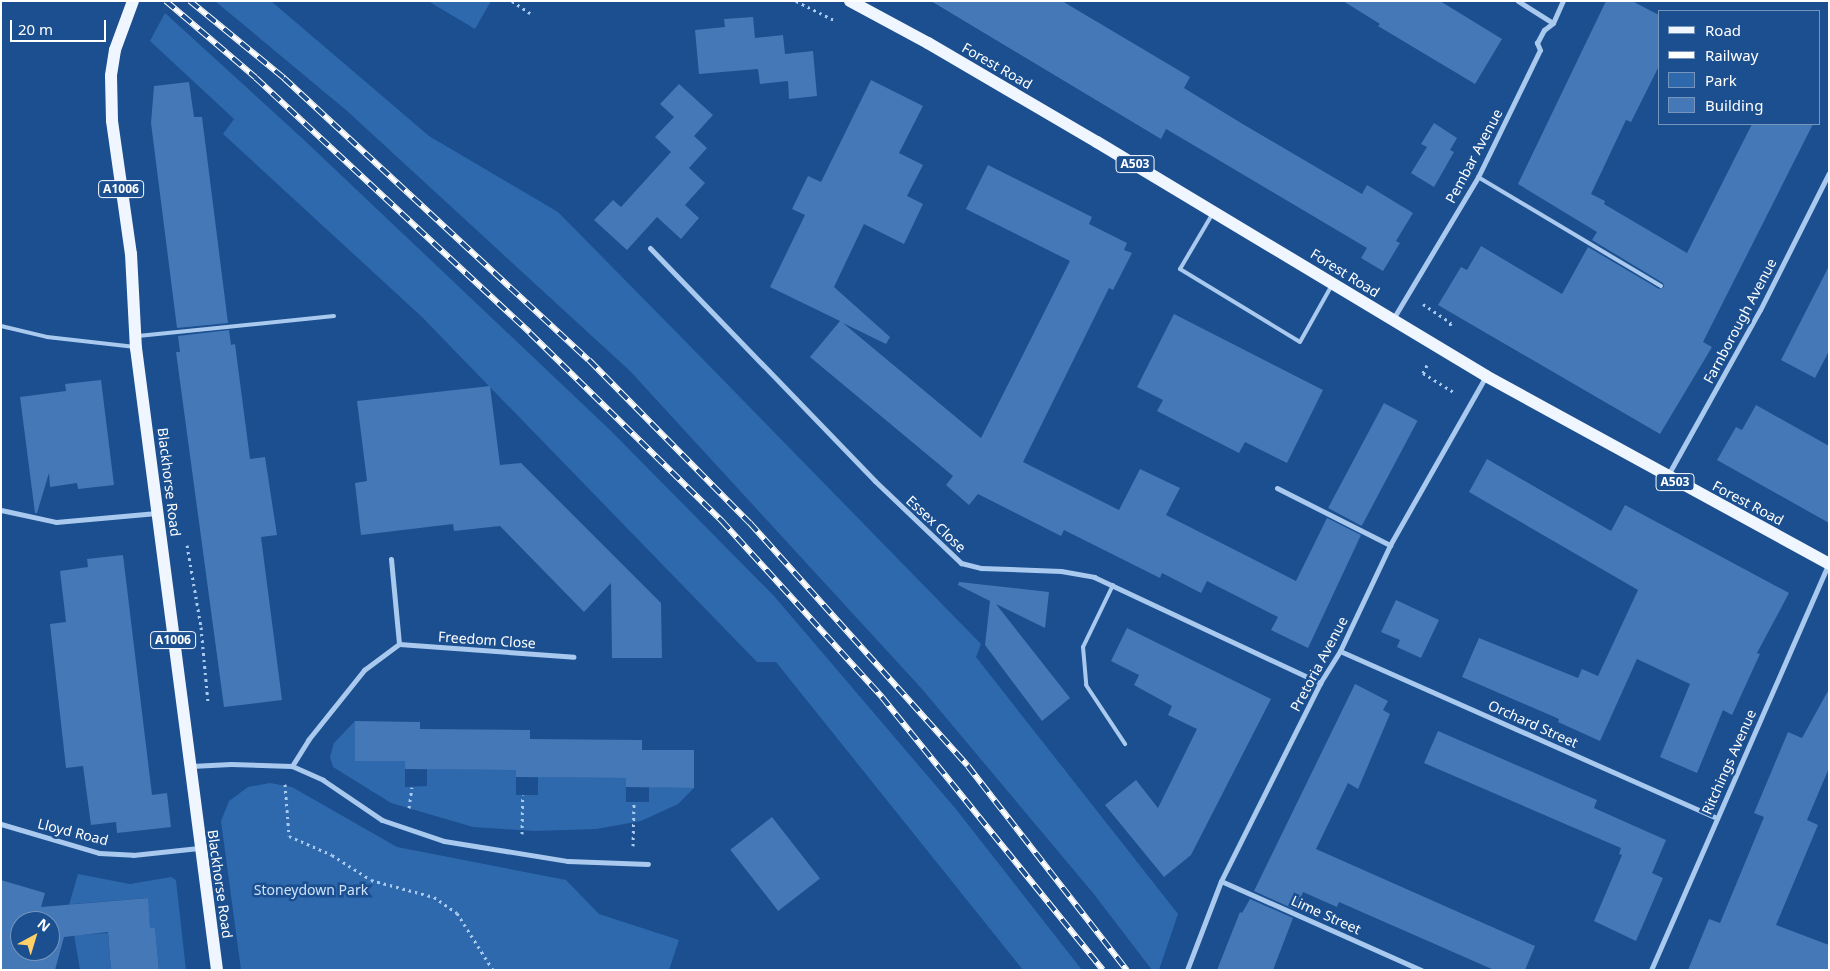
<!DOCTYPE html>
<html>
<head>
<meta charset="utf-8">
<style>
	body { margin:0 }
	#map { position:relative; width:1830px; height:971px; overflow:hidden; background:#1b4f8f; font-family:"Noto Sans",sans-serif }
	div>[style] { position:absolute }
	[style*='--x'] { left:calc(var(--x)*1px); top:calc(var(--y)*1px); width:calc(var(--w)*1px); rotate:calc(var(--a)*1deg) }
	.green>* { inset:0; background:#2e69ad }
	.building>* { inset:0; background:#4478b7; transform-origin:0 0 }
	.path>* { height:3px; margin-top:-1.5px; transform-origin:0; background:repeating-linear-gradient(90deg,#a9c9ee 0 2.5px,transparent 0 6.5px) }
	.service>* { height:4px; margin:-2px; padding:0 2px; transform-origin:2px; border-radius:2px; background:#a9c9ee }
	.minor>* { height:5px; margin:-2.5px; padding:0 2.5px; transform-origin:2.5px; border-radius:2.5px; background:#a9c9ee }
	.primary>* { height:12px; margin:-6px; padding:0 6px; transform-origin:6px; border-radius:6px; background:#f0f6ff }
	.rail>* { height:5.5px; margin-top:-2.75px; transform-origin:0; background:repeating-linear-gradient(90deg,#1b4f8f 0 11px,#fff 0 22px); box-sizing:border-box; border-block:1px solid #fff }
	span { translate:-50% -50%; white-space:nowrap; text-align:center; line-height:1.15; -webkit-text-stroke:5px #1b4f8f; paint-order:stroke }
	.shield-label span { padding:1px 4px; background:#1b4f8f; border:1px solid; border-radius:4px; -webkit-text-stroke-width:0 }
	.shield-label { font-size:12px; color:#fff; font-weight:700 }
	.street-label { font-size:14px; color:#fff }
	.park-label { font-size:14px; color:#cfe3fa }
	.frame { position:absolute; inset:0; border:2px solid #fff; pointer-events:none }
	.legend { position:absolute; left:1658px; top:10px; width:162px; height:115px; box-sizing:border-box; background:#1b4f8f; border:1px solid #7695bc; margin:0; padding:6px 9px; list-style:none; font-size:15px; color:#fff }
	.legend li { display:flex; align-items:center; gap:10px; height:25px }
	.legend b { width:25px; border:1px solid #7695bc }
	.north { position:absolute; left:10px; top:911px; width:50px; height:50px; box-sizing:border-box; background:#1b4f8f; border:1px solid #7695bc; border-radius:50%; rotate:39deg; font-size:14px; font-weight:700; line-height:20px; text-align:center; color:#fff }
	.north::after { content:''; display:block; margin:auto; width:18px; height:22px; background:#ffd166; clip-path:polygon(50% 0,100% 100%,50% 72%,0 100%) }
	.scale { position:absolute; left:10px; top:20px; width:96px; height:22px; box-sizing:border-box; border:2px solid #fff; border-top:0; padding-left:6px; font-size:15px; line-height:18px; white-space:nowrap; color:#fff; -webkit-text-stroke:4px #1b4f8f; paint-order:stroke }
</style>
</head>
<body>
<div id="map">
	<div class="green">
		<i style="clip-path:polygon(215px 1px,271px 1px,429px 136px,558px 212px,688px 344px,981px 644px,976px 657px,1178px 914px,1159px 970px,1152px 970px,1093px 893px,922px 689px,630px 371px,346px 110px)"></i>
		<i style="clip-path:polygon(428px 1px,491px 1px,475px 29px)"></i>
		<i style="clip-path:polygon(165px 13px,303px 139px,610px 430px,774px 596px,955px 808px,1082px 970px,1023px 970px,776px 662px,757px 662px,422px 317px,223px 134px,234px 119px,150px 41px)"></i>
		<i style="clip-path:polygon(355px 721px,355px 761px,405px 761px,405px 787px,427px 786px,427px 769px,516px 770px,516px 795px,538px 795px,538px 777px,626px 778px,626px 802px,649px 802px,649px 787px,694px 788px,678px 804px,641px 821px,596px 829px,535px 831px,473px 827px,391px 803px,333px 767px,330px 757px,334px 743px)"></i>
		<i style="clip-path:polygon(270px 783px,292px 787px,397px 847px,566px 880px,599px 914px,679px 940px,669px 970px,241px 970px,221px 821px,229px 801px,248px 787px)"></i>
		<i style="clip-path:polygon(78px 874px,130px 884px,171px 877px,176px 880px,186px 970px,159px 970px,155px 928px,150px 928px,147px 898px,74px 904px,77px 935px,108px 933px,111px 970px,80px 970px,69px 905px)"></i>
	</div>
	<div class="building">
		<i style="clip-path:polygon(931px 1px,1062px 1px,1190px 77px,1184px 88px,1241px 123px,1362px 194px,1367px 185px,1413px 213px,1396px 241px,1400px 243px,1383px 271px,1361px 258px,1367px 248px,1195px 146px,1166px 129px,1161px 139px)"></i>
		<i style="clip-path:polygon(1343px 1px,1440px 1px,1502px 39px,1475px 84px,1378px 26px,1380px 24px)"></i>
		<i style="clip-path:polygon(1606px 1px,1632px 1px,1659px 15px,1659px 66px,1631px 122px,1626px 120px,1591px 194px,1605px 201px,1604px 204px,1687px 253px,1752px 124px,1813px 124px,1703px 342px,1712px 347px,1660px 434px,1438px 305px,1461px 267px,1467px 270px,1481px 246px,1562px 294px,1588px 247px,1659px 289px,1664px 287px,1663px 283px,1592px 240px,1597px 232px,1518px 184px)"></i>
		<i style="clip-path:polygon(753px 17px,755px 38px,783px 35px,785px 54px,813px 51px,817px 96px,789px 99px,788px 81px,760px 84px,758px 69px,699px 74px,695px 30px,725px 27px,724px 19px)"></i>
		<i style="clip-path:polygon(871px 80px,923px 106px,899px 153px,923px 165px,907px 196px,923px 204px,904px 244px,864px 224px,834px 287px,890px 337px,886px 344px,843px 323px,981px 438px,1070px 261px,966px 209px,988px 165px,1092px 217px,1089px 224px,1127px 243px,1124px 250px,1132px 253px,1113px 290px,1109px 288px,1023px 462px,1119px 510px,1140px 469px,1180px 488px,1166px 515px,1296px 581px,1327px 518px,1361px 535px,1308px 648px,1271px 630px,1278px 617px,1207px 581px,1201px 593px,1162px 573px,1160px 578px,1064px 530px,1061px 536px,978px 494px,969px 505px,946px 485px,953px 476px,810px 357px,840px 321px,770px 287px,805px 215px,792px 209px,808px 176px,821px 182px)"></i>
		<i style="clip-path:polygon(189px 82px,194px 117px,202px 117px,228px 323px,177px 328px,151px 123px,154px 86px)"></i>
		<i style="clip-path:polygon(679px 84px,713px 115px,694px 136px,707px 148px,689px 168px,705px 183px,685px 205px,699px 218px,681px 239px,657px 217px,627px 250px,594px 220px,613px 200px,621px 207px,671px 152px,655px 137px,674px 117px,660px 104px)"></i>
		<i style="clip-path:polygon(1434px 123px,1457px 138px,1450px 150px,1454px 152px,1434px 187px,1411px 173px,1427px 147px,1421px 144px)"></i>
		<i style="clip-path:polygon(1829px 266px,1829px 351px,1815px 378px,1781px 360px)"></i>
		<i style="clip-path:polygon(1174px 314px,1323px 390px,1287px 463px,1245px 442px,1239px 453px,1157px 411px,1163px 400px,1137px 387px)"></i>
		<i style="clip-path:polygon(229px 330px,231px 345px,235px 344px,250px 459px,265px 457px,277px 535px,261px 537px,282px 700px,224px 707px,176px 352px,180px 352px,178px 336px)"></i>
		<i style="clip-path:polygon(101px 380px,114px 485px,78px 489px,77px 483px,50px 487px,49px 473px,37px 513px,35px 513px,20px 397px,66px 391px,65px 384px)"></i>
		<i style="clip-path:polygon(490px 386px,500px 465px,521px 463px,661px 603px,662px 658px,612px 658px,611px 583px,584px 612px,500px 526px,454px 531px,453px 524px,361px 535px,355px 483px,367px 481px,357px 401px)"></i>
		<i style="left:1384px;top:403px;width:38px;height:119px;rotate:28deg"></i>
		<i style="clip-path:polygon(1756px 405px,1829px 446px,1829px 523px,1717px 460px,1736px 427px,1742px 430px)"></i>
		<i style="clip-path:polygon(1487px 459px,1611px 531px,1625px 505px,1789px 593px,1757px 653px,1760px 654px,1732px 715px,1723px 710px,1697px 773px,1660px 757px,1690px 684px,1637px 659px,1600px 741px,1558px 722px,1559px 719px,1462px 677px,1479px 638px,1578px 678px,1582px 669px,1598px 676px,1638px 590px,1469px 492px)"></i>
		<i style="clip-path:polygon(123px 555px,152px 795px,167px 793px,171px 827px,117px 833px,116px 822px,91px 825px,83px 766px,66px 768px,50px 624px,66px 622px,60px 571px,88px 567px,87px 559px)"></i>
		<i style="clip-path:polygon(959px 582px,1049px 592px,1045px 628px,996px 604px,1070px 698px,1042px 721px,985px 645px,990px 601px,958px 585px)"></i>
		<i style="clip-path:polygon(1396px 600px,1439px 620px,1421px 658px,1397px 647px,1400px 640px,1381px 632px)"></i>
		<i style="clip-path:polygon(1127px 628px,1271px 699px,1191px 855px,1164px 877px,1105px 805px,1136px 780px,1158px 808px,1197px 729px,1168px 715px,1172px 706px,1134px 685px,1139px 675px,1111px 661px)"></i>
		<i style="clip-path:polygon(1355px 684px,1388px 701px,1383px 710px,1390px 714px,1358px 789px,1348px 783px,1316px 849px,1535px 946px,1525px 970px,1494px 970px,1339px 902px,1337px 907px,1303px 892px,1296px 910px,1254px 891px)"></i>
		<i style="clip-path:polygon(1829px 689px,1829px 768px,1807px 820px,1818px 825px,1776px 925px,1829px 945px,1829px 970px,1688px 970px,1709px 919px,1720px 923px,1764px 817px,1754px 813px,1788px 732px,1802px 738px)"></i>
		<i style="clip-path:polygon(355px 721px,420px 722px,420px 729px,530px 730px,530px 739px,642px 740px,642px 750px,694px 750px,694px 788px,626px 787px,626px 778px,516px 777px,516px 770px,405px 769px,405px 761px,355px 761px)"></i>
		<i style="clip-path:polygon(1438px 731px,1597px 800px,1594px 808px,1666px 840px,1652px 873px,1663px 878px,1636px 941px,1594px 921px,1622px 855px,1619px 854px,1621px 848px,1424px 763px)"></i>
		<i style="left:772px;top:817px;width:78px;height:53px;rotate:52deg"></i>
		<i style="clip-path:polygon(evenodd,1px 880px,45px 893px,41px 907px,148px 898px,150px 928px,155px 928px,159px 970px,111px 970px,108px 932px,64px 937px,55px 970px,1px 970px,1px 880px,20px 921px,50px 921px,50px 951px,20px 951px,20px 921px)"></i>
		<i style="clip-path:polygon(1250px 899px,1293px 918px,1273px 970px,1217px 970px,1240px 912px,1242px 913px)"></i>
	</div>
	<div class="path">
		<i style="--x:512;--y:1;--w:22;--a:34"></i>
		<i style="--x:796;--y:1;--w:45;--a:26.6"></i>
		<i style="--x:1423;--y:304;--w:34;--a:34"></i>
		<i style="--x:1451;--y:323;--w:5;--a:112"></i>
		<i style="--x:1427;--y:365;--w:9;--a:117"></i>
		<i style="--x:1423;--y:373;--w:36;--a:32"></i>
		<i style="--x:187;--y:545;--w:83;--a:80.3"></i>
		<i style="--x:201;--y:627;--w:76;--a:84.7"></i>
		<i style="--x:285;--y:784;--w:52;--a:85.6"></i>
		<i style="--x:289;--y:836;--w:47;--a:23.8"></i>
		<i style="--x:332;--y:855;--w:46;--a:32.7"></i>
		<i style="--x:371;--y:880;--w:65;--a:15.1"></i>
		<i style="--x:434;--y:897;--w:28;--a:35"></i>
		<i style="--x:457;--y:913;--w:67;--a:57.7"></i>
		<i style="--x:409;--y:808;--w:21;--a:-82"></i>
		<i style="--x:522;--y:834;--w:39;--a:-89"></i>
		<i style="--x:633;--y:846;--w:44;--a:-88.7"></i>
	</div>
	<div class="service">
		<i style="--x:1478;--y:177;--w:213;--a:30.8"></i>
		<i style="--x:1213;--y:213;--w:65;--a:120.5"></i>
		<i style="--x:1180;--y:269;--w:140;--a:31.3"></i>
		<i style="--x:1300;--y:342;--w:65;--a:-60.7"></i>
		<i style="--x:1;--y:326;--w:47;--a:13.4"></i>
		<i style="--x:47;--y:337;--w:89;--a:6.5"></i>
		<i style="--x:138;--y:336;--w:197;--a:-5.8"></i>
		<i style="--x:1113;--y:585;--w:69;--a:115.8"></i>
		<i style="--x:1083;--y:647;--w:38;--a:85"></i>
		<i style="--x:1086;--y:685;--w:71;--a:56.5"></i>
	</div>
	<div class="minor">
		<i style="--x:1518;--y:1;--w:41;--a:32.2"></i>
		<i style="--x:650;--y:248;--w:324;--a:46"></i>
		<i style="--x:875;--y:481;--w:119;--a:43.6"></i>
		<i style="--x:961;--y:563;--w:21;--a:14"></i>
		<i style="--x:981;--y:568;--w:80;--a:2.1"></i>
		<i style="--x:1061;--y:571;--w:34;--a:10"></i>
		<i style="--x:1094;--y:577;--w:250;--a:25.1"></i>
		<i style="--x:1393;--y:319;--w:165;--a:-59.1"></i>
		<i style="--x:1478;--y:177;--w:141;--a:-64"></i>
		<i style="--x:1540;--y:50;--w:8;--a:-113"></i>
		<i style="--x:1537;--y:43;--w:15;--a:-62"></i>
		<i style="--x:1544;--y:30;--w:11;--a:-38"></i>
		<i style="--x:1553;--y:23;--w:24;--a:-66"></i>
		<i style="--x:1668;--y:475;--w:189;--a:-60.9"></i>
		<i style="--x:1760;--y:310;--w:153;--a:-63.3"></i>
		<i style="--x:1277;--y:488;--w:127;--a:26.8"></i>
		<i style="--x:1;--y:510;--w:56;--a:12.3"></i>
		<i style="--x:56;--y:522;--w:101;--a:-5.1"></i>
		<i style="--x:391;--y:559;--w:85;--a:84.6"></i>
		<i style="--x:1340;--y:651;--w:411;--a:23.9"></i>
		<i style="--x:191;--y:766;--w:40;--a:-2.9"></i>
		<i style="--x:231;--y:764;--w:61;--a:1.9"></i>
		<i style="--x:292;--y:766;--w:34;--a:24"></i>
		<i style="--x:323;--y:780;--w:71;--a:34.1"></i>
		<i style="--x:382;--y:820;--w:65;--a:18.7"></i>
		<i style="--x:444;--y:841;--w:126;--a:9.2"></i>
		<i style="--x:568;--y:861;--w:80;--a:2.1"></i>
		<i style="--x:292;--y:766;--w:31;--a:-58"></i>
		<i style="--x:308;--y:740;--w:90;--a:-51.3"></i>
		<i style="--x:364;--y:670;--w:44;--a:-36.6"></i>
		<i style="--x:399;--y:644;--w:175;--a:4.2"></i>
		<i style="--x:1;--y:824;--w:102;--a:16.5"></i>
		<i style="--x:99;--y:853;--w:34;--a:3"></i>
		<i style="--x:133;--y:855;--w:66;--a:-6.1"></i>
		<i style="--x:1221;--y:881;--w:219;--a:24"></i>
		<i style="--x:1187;--y:970;--w:95;--a:-69.1"></i>
		<i style="--x:1221;--y:881;--w:221;--a:-63.4"></i>
		<i style="--x:1320;--y:683;--w:38;--a:-58"></i>
		<i style="--x:1340;--y:651;--w:117;--a:-64.7"></i>
		<i style="--x:1390;--y:545;--w:194;--a:-60.4"></i>
		<i style="--x:1651;--y:970;--w:443;--a:-66.4"></i>
	</div>
	<div class="primary">
		<i style="--x:133;--y:1;--w:52;--a:110.2"></i>
		<i style="--x:115;--y:50;--w:26;--a:99"></i>
		<i style="--x:111;--y:76;--w:45;--a:88.7"></i>
		<i style="--x:112;--y:121;--w:134;--a:81.9"></i>
		<i style="--x:131;--y:254;--w:94;--a:87"></i>
		<i style="--x:136;--y:348;--w:627;--a:82.58"></i>
		<i style="--x:850;--y:1;--w:89;--a:28.3"></i>
		<i style="--x:928;--y:43;--w:196;--a:30.4"></i>
		<i style="--x:1097;--y:142;--w:454;--a:31"></i>
		<i style="--x:1486;--y:376;--w:391;--a:28.7"></i>
	</div>
	<div class="rail">
		<i style="--x:166;--y:1;--w:118;--a:40.5"></i>
		<i style="--x:256;--y:78;--w:374;--a:42.9"></i>
		<i style="--x:530;--y:333;--w:269;--a:44.4"></i>
		<i style="--x:722;--y:521;--w:238;--a:47.7"></i>
		<i style="--x:882;--y:697;--w:351;--a:51"></i>
		<i style="--x:190;--y:1;--w:122;--a:39.3"></i>
		<i style="--x:284;--y:78;--w:415;--a:42.8"></i>
		<i style="--x:589;--y:360;--w:229;--a:45.4"></i>
		<i style="--x:750;--y:523;--w:326;--a:48.1"></i>
		<i style="--x:968;--y:766;--w:259;--a:52.1"></i>
	</div>
	<div class="shield-label">
		<span style="left:1135px;top:164px">A503</span>
		<span style="left:121px;top:189px">A1006</span>
		<span style="left:1675px;top:482px">A503</span>
		<span style="left:173px;top:640px">A1006</span>
	</div>
	<div class="street-label">
		<span style="left:997px;top:66px;rotate:30deg">Forest Road</span>
		<span style="left:1474px;top:156px;rotate:-62deg">Pembar Avenue</span>
		<span style="left:1345px;top:273px;rotate:32deg">Forest Road</span>
		<span style="left:1740px;top:321px;rotate:-62deg">Farnborough Avenue</span>
		<span style="left:169px;top:482px;rotate:83deg">Blackhorse Road</span>
		<span style="left:1748px;top:503px;rotate:28deg">Forest Road</span>
		<span style="left:936px;top:524px;rotate:43deg">Essex Close</span>
		<span style="left:487px;top:640px;rotate:4deg">Freedom Close</span>
		<span style="left:1319px;top:664px;rotate:-62deg">Pretoria Avenue</span>
		<span style="left:1533px;top:724px;rotate:24deg">Orchard Street</span>
		<span style="left:1729px;top:762px;rotate:-66deg">Ritchings Avenue</span>
		<span style="left:73px;top:832px;rotate:14deg">Lloyd Road</span>
		<span style="left:220px;top:884px;rotate:82deg">Blackhorse Road</span>
		<span style="left:1326px;top:915px;rotate:24deg">Lime Street</span>
	</div>
	<div class="park-label">
		<span style="left:311px;top:890px">Stoneydown Park</span>
	</div>
	<div class="frame"></div>
	<ul class="legend">
	<li><b style="height:6px;background:#f0f6ff"></b>Road</li>
	<li><b style="height:6px;background:#fff"></b>Railway</li>
	<li><b style="height:14px;background:#2e69ad"></b>Park</li>
	<li><b style="height:14px;background:#4478b7"></b>Building</li>
	</ul>
	<div class="north">N</div>
	<div class="scale">20 m</div>
</div>
</body>
</html>
